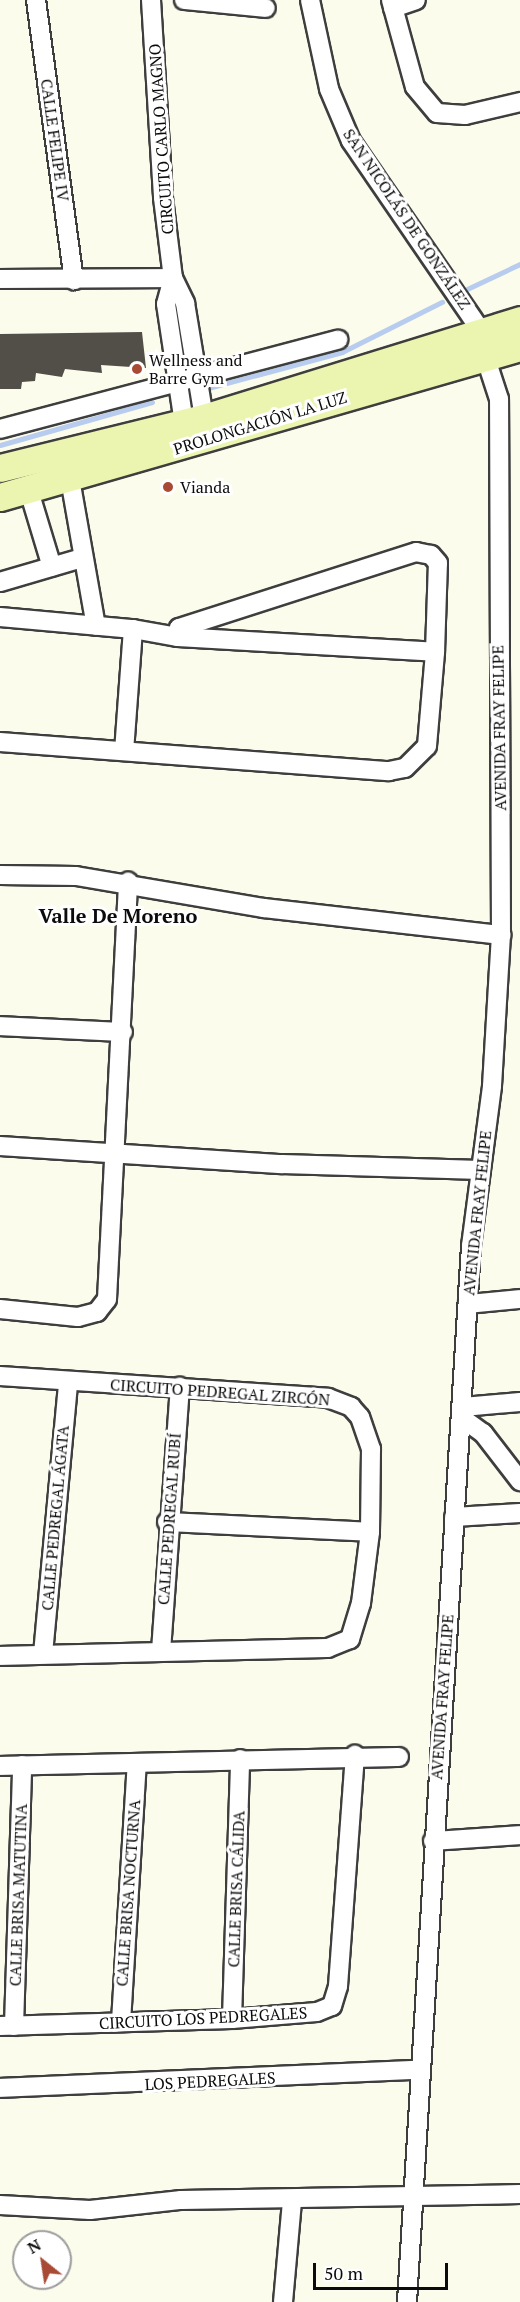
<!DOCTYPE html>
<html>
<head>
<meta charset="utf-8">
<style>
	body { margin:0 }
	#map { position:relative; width:520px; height:2302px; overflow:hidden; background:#fcfcec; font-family:"PT Serif",serif }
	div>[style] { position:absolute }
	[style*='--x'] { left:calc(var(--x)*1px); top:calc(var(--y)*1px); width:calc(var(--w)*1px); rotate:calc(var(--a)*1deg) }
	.stream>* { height:5px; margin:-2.5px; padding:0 2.5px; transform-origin:2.5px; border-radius:2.5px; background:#b7ccee }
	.building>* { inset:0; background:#524f49 }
	.roads { filter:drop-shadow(2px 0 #3e3e3e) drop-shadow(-2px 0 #3e3e3e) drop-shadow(0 2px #3e3e3e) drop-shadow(0 -2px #3e3e3e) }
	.street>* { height:18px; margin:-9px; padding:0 9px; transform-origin:9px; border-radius:9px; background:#fff }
	.secondary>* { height:27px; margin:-13.5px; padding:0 13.5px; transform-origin:13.5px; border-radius:13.5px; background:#ecf5af }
	.dots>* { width:16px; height:16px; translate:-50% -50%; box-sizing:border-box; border:3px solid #fff; border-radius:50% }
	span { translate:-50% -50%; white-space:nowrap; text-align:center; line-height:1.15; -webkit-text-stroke:6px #fff; paint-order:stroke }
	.street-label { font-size:16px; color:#0b0b0b }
	.poi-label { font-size:16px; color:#0b0b0b }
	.left { translate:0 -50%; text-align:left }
	.quarter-label { font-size:20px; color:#0b0b0b; font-weight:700 }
	.north { position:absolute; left:12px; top:2230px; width:60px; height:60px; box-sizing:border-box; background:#fff; border:2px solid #9d9d9d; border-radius:50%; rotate:330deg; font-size:16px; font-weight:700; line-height:24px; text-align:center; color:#0b0b0b }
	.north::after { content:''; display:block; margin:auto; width:21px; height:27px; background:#a94a35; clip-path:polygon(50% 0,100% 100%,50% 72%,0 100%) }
	.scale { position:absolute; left:313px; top:2263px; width:135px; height:27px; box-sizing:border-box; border:3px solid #0b0b0b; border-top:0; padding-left:8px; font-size:18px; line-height:21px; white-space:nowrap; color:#0b0b0b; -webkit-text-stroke:4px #fff; paint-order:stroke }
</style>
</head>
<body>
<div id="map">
	<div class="stream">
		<i style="--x:467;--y:289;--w:59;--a:-25.3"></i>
		<i style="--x:208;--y:388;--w:139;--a:-15"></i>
		<i style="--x:342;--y:352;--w:112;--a:-26.6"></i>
		<i style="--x:0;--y:445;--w:158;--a:-15.8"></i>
	</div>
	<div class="building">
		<i style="clip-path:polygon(142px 332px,146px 368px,101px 365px,102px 373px,65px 369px,62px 377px,36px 373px,35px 381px,22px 382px,21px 389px,0 389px,0 334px)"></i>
	</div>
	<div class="roads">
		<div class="street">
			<i style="--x:36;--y:0;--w:283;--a:82.3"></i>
			<i style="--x:151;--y:0;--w:198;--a:86.5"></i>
			<i style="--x:163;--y:198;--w:81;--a:82.9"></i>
			<i style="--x:173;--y:278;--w:28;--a:64"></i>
			<i style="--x:185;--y:303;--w:117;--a:80.6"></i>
			<i style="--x:184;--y:0;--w:82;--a:5.6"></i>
			<i style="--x:310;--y:0;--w:91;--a:77.9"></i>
			<i style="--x:329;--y:89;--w:56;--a:67.1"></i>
			<i style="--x:351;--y:141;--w:232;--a:55.6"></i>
			<i style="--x:391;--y:0;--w:90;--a:74.6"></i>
			<i style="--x:415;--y:87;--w:34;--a:50"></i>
			<i style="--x:437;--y:113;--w:28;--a:4"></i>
			<i style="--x:465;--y:115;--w:57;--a:-13.3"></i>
			<i style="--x:393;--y:8;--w:24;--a:-19"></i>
			<i style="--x:173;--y:278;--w:27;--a:105"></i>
			<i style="--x:166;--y:304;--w:120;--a:81.4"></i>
			<i style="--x:0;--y:279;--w:173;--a:-0.3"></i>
			<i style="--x:0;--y:429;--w:350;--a:-14.8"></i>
			<i style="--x:70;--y:479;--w:149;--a:80"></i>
			<i style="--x:29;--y:491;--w:79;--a:73.2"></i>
			<i style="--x:0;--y:582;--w:85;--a:-16.3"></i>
			<i style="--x:0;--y:617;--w:134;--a:5.2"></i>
			<i style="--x:133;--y:629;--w:122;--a:94.2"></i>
			<i style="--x:133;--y:629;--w:46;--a:10.1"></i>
			<i style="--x:178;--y:637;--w:257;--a:3.3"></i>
			<i style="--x:435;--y:652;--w:89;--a:-88.1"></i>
			<i style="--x:438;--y:563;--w:11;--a:-131"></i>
			<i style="--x:431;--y:555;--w:15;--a:-169"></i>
			<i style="--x:416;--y:552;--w:249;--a:162.2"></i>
			<i style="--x:179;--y:628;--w:9;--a:96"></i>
			<i style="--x:0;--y:742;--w:390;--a:4.3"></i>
			<i style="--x:389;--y:771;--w:16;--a:-11"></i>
			<i style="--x:405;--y:768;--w:31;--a:-45"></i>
			<i style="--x:427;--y:746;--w:94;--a:-85.1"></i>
			<i style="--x:0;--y:875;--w:76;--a:0.8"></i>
			<i style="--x:76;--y:876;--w:191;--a:9.7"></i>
			<i style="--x:264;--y:908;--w:239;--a:6.5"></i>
			<i style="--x:0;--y:1026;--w:123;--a:2.8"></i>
			<i style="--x:0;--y:1146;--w:283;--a:3.7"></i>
			<i style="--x:282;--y:1164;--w:199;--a:1.7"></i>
			<i style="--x:468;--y:1304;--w:52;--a:-5.5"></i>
			<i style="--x:0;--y:1309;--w:78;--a:5.9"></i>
			<i style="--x:78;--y:1317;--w:20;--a:-15"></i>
			<i style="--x:97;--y:1312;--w:16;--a:-52"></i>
			<i style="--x:107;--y:1299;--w:418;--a:-87.1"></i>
			<i style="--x:0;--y:1376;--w:329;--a:3.8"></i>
			<i style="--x:328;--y:1398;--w:25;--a:21"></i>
			<i style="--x:351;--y:1407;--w:13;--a:48"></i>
			<i style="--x:360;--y:1417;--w:34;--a:71"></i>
			<i style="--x:371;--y:1449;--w:83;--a:90.7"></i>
			<i style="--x:370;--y:1532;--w:72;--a:97.2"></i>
			<i style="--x:361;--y:1603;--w:38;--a:107"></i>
			<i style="--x:350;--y:1639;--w:24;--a:158"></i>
			<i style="--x:328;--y:1648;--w:328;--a:178.6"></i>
			<i style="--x:463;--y:1407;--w:57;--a:-5"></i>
			<i style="--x:462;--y:1418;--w:26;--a:36"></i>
			<i style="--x:483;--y:1433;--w:61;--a:52.4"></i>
			<i style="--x:454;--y:1517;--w:66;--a:-3.5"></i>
			<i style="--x:167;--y:1522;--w:203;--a:2.8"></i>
			<i style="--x:161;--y:1651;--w:265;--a:-85.9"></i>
			<i style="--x:43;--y:1654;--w:273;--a:-84.7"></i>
			<i style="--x:0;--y:1766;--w:399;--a:-1.3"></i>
			<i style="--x:433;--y:1841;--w:87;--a:-3.9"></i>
			<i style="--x:232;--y:2019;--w:260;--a:-88.2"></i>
			<i style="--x:121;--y:2022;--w:259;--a:-86.5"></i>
			<i style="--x:0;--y:2026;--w:232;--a:-1.7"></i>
			<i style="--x:232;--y:2019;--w:85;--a:-4.7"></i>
			<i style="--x:317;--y:2012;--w:16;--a:-22"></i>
			<i style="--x:332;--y:2006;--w:21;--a:-73"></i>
			<i style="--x:338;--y:1986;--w:232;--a:-85.8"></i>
			<i style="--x:14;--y:2026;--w:261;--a:-88.2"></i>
			<i style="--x:0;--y:2088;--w:420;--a:-2.5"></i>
			<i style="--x:0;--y:2205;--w:90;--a:3.2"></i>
			<i style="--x:90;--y:2210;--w:92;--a:-6.3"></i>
			<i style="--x:181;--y:2200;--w:339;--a:-1"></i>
			<i style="--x:283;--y:2302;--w:101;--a:-84.9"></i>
			<i style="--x:407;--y:2302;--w:1058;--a:-86.53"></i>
			<i style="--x:471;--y:1246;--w:161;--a:-82.5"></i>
			<i style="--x:492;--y:1086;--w:151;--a:-86.6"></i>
			<i style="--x:501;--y:935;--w:536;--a:-90.21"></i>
			<i style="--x:499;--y:399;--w:45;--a:-108"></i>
		</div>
		<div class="secondary">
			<i style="--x:0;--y:468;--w:210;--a:-13.8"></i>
			<i style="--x:204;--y:418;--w:331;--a:-17.2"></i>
			<i style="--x:0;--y:497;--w:541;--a:-16.09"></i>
		</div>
	</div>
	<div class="dots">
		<i style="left:137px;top:369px;background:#a94a35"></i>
		<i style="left:168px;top:487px;background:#a94a35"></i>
	</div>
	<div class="street-label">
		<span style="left:161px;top:139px;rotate:-94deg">CIRCUITO CARLO MAGNO</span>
		<span style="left:55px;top:140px;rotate:82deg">CALLE FELIPE IV</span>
		<span style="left:407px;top:219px;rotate:56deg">SAN NICOLÁS DE GONZÁLEZ</span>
		<span style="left:260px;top:423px;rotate:-17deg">PROLONGACIÓN LA LUZ</span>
		<span style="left:499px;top:728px;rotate:-91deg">AVENIDA FRAY FELIPE</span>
		<span style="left:477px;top:1213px;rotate:-84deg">AVENIDA FRAY FELIPE</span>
		<span style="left:220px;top:1392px;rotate:4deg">CIRCUITO PEDREGAL ZIRCÓN</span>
		<span style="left:55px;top:1518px;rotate:-85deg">CALLE PEDREGAL ÁGATA</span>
		<span style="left:169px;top:1519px;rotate:-86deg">CALLE PEDREGAL RUBÍ</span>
		<span style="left:442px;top:1697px;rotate:-86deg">AVENIDA FRAY FELIPE</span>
		<span style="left:236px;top:1889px;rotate:-88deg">CALLE BRISA CÁLIDA</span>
		<span style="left:128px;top:1893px;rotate:-86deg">CALLE BRISA NOCTURNA</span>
		<span style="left:18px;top:1895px;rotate:-88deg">CALLE BRISA MATUTINA</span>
		<span style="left:203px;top:2018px;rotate:-3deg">CIRCUITO LOS PEDREGALES</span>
		<span style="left:210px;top:2081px;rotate:-3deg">LOS PEDREGALES</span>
	</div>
	<div class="poi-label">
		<span class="left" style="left:149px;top:369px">Wellness and<br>Barre Gym</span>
		<span class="left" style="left:180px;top:487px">Vianda</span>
	</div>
	<div class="quarter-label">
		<span style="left:118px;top:915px">Valle De Moreno</span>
	</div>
	<div class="north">N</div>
	<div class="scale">50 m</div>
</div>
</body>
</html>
